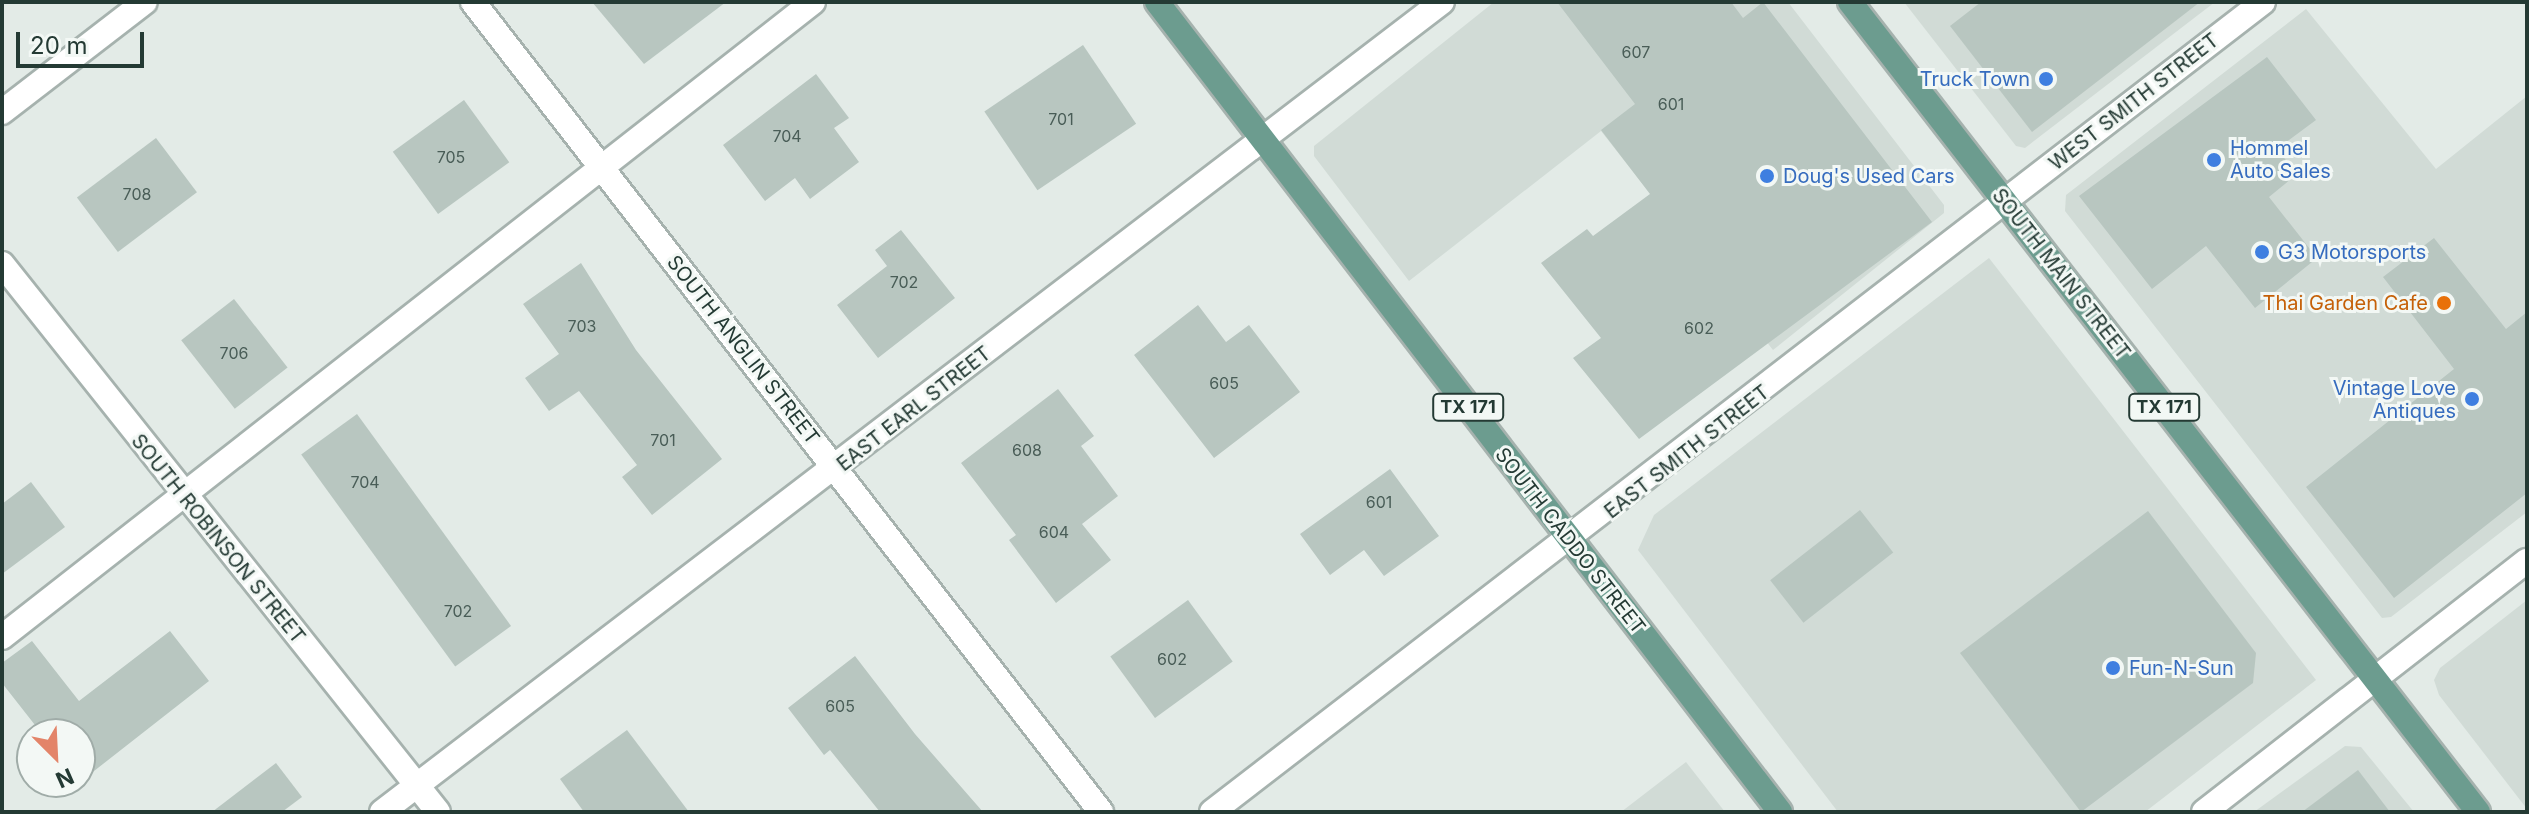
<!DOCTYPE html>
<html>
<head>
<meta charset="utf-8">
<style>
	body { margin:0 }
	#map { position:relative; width:2529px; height:814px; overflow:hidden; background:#e3ebe7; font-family:Inter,sans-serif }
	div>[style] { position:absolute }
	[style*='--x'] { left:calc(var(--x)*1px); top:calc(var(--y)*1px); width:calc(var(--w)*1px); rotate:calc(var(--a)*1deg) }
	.built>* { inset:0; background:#d1dbd6 }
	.building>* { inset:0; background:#b8c6c0; transform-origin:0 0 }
	.roads { filter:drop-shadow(2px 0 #a6b2ae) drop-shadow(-2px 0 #a6b2ae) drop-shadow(0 2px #a6b2ae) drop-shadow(0 -2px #a6b2ae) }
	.minor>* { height:24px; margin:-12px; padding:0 12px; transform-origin:12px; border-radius:12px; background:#fff }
	.major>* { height:24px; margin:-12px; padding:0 12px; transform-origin:12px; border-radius:12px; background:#6c9c8f }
	.dots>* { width:22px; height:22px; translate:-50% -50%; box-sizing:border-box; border:4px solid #f3f8f5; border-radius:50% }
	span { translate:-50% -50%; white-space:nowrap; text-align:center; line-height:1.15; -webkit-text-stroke:6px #f3f8f5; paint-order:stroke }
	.number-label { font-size:16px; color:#495d57 }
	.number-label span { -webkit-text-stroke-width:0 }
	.shield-label span { padding:2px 6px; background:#f3f8f5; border:2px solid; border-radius:6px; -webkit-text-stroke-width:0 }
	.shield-label { font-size:18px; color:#243a34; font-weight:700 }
	.shop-label { font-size:20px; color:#366cbe }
	.right { translate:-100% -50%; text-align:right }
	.left { translate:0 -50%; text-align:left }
	.street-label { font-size:20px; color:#243a34 }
	.food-label { font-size:20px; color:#c56008 }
	.frame { position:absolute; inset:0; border:4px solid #243a34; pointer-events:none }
	.north { position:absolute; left:16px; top:718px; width:80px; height:80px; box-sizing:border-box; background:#f3f8f5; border:2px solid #a0aca8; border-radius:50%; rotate:156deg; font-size:22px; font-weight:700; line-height:32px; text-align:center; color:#243a34 }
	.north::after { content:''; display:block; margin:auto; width:28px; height:36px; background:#e38469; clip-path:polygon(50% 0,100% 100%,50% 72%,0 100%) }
	.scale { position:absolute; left:16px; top:32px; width:128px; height:36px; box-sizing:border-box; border:4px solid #243a34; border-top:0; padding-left:10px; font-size:24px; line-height:28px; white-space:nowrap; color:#243a34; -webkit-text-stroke:6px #f3f8f5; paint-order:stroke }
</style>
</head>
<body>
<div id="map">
	<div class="built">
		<i style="clip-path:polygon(1494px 2px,1788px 2px,1944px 205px,1944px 213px,1773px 350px,1601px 131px,1409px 281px,1314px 156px,1314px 146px)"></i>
		<i style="clip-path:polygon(1904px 2px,2215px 2px,2025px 148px,2016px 146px)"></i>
		<i style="clip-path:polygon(2306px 9px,2436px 169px,2527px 96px,2527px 512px,2391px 617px,2382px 618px,2065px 211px,2066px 195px)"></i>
		<i style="clip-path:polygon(1989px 258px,2316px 680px,2145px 812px,1838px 812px,1638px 550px,1654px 515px)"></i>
		<i style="clip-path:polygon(2527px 600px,2527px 809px,2439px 695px,2434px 680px,2440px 668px)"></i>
		<i style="clip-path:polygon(2345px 746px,2361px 747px,2414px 812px,2254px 812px)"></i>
		<i style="clip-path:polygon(1686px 762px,1725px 812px,1621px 812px)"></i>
	</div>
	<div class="building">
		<i style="clip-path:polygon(592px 2px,726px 2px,644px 64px)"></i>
		<i style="clip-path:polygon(1557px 2px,1731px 2px,1743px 18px,1763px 2px,1932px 222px,1639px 439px,1573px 358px,1601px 338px,1541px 263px,1587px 229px,1593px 236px,1650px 194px,1601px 130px,1635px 104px)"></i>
		<i style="clip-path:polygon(1981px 2px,2200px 2px,2032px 132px,1950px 26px)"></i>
		<i style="left:1083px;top:45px;width:95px;height:119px;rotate:56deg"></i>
		<i style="clip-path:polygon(2267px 57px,2316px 120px,2277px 149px,2297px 174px,2269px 197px,2317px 258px,2255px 308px,2206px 246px,2152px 289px,2079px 196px)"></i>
		<i style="clip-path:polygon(816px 74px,849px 118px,834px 128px,859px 162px,810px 199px,795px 178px,765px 201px,723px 145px)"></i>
		<i style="left:464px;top:100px;width:77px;height:88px;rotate:54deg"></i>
		<i style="left:156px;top:138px;width:68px;height:99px;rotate:53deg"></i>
		<i style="clip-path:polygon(901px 230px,955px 298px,878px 358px,837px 305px,887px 266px,875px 250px)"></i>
		<i style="clip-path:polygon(2434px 238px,2506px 329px,2527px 312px,2527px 493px,2394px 598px,2306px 487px,2454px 369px,2383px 277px)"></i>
		<i style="clip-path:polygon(581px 263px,636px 350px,722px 459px,652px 515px,622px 477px,637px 465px,579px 391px,549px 411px,525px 378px,559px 354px,523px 304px)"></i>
		<i style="left:234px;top:299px;width:87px;height:67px;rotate:52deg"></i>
		<i style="clip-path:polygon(1198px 305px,1226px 342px,1249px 325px,1300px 392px,1214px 458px,1134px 355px)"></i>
		<i style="clip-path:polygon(1058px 389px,1094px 436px,1081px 446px,1118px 496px,1082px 524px,1111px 560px,1056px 603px,1009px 540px,1016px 535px,961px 463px)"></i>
		<i style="left:357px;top:414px;width:262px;height:69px;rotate:54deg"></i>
		<i style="clip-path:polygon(1390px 469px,1439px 536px,1384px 576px,1364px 550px,1330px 575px,1300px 534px)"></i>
		<i style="clip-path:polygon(31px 482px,65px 527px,2px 574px,2px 504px)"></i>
		<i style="left:1860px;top:510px;width:54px;height:114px;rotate:52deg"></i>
		<i style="clip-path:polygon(2148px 511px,2256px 653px,2253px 683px,2081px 812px,1960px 653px)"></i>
		<i style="left:1188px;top:600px;width:76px;height:96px;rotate:54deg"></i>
		<i style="clip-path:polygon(170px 631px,209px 681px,80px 782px,80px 734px,42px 734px,2px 683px,2px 663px,32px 641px,79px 701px)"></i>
		<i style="clip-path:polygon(855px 656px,915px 734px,983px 812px,880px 812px,830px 750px,824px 755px,788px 708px)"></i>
		<i style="clip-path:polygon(627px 730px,689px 812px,584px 812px,560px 779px)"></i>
		<i style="clip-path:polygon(276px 763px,302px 797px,282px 812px,212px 812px)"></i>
		<i style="clip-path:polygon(2358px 770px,2390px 812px,2302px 812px)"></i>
	</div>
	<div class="roads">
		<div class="minor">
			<i style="--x:473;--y:2;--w:1025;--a:52.21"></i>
			<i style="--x:2;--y:112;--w:180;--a:-37.6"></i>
			<i style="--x:2;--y:264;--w:700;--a:51.49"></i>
			<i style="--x:2;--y:637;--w:1030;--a:-38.06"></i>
			<i style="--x:382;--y:812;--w:1334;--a:-37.39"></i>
			<i style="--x:1212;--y:812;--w:1327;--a:-37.62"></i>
			<i style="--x:2204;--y:812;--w:409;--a:-37.9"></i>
		</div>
		<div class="major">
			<i style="--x:1157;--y:2;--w:1022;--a:52.43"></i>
			<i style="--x:1850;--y:2;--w:1025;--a:52.21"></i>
		</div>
	</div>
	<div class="dots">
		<i style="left:2046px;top:79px;background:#3f7fe0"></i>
		<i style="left:2214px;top:160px;background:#3f7fe0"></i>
		<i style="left:1767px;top:176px;background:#3f7fe0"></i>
		<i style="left:2262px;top:252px;background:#3f7fe0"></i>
		<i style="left:2444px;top:303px;background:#e8710a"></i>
		<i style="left:2472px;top:399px;background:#3f7fe0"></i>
		<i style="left:2113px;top:668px;background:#3f7fe0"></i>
	</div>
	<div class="number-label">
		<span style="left:1636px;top:52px">607</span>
		<span style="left:1671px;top:104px">601</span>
		<span style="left:1061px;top:119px">701</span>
		<span style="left:787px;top:136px">704</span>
		<span style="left:451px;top:157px">705</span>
		<span style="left:137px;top:194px">708</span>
		<span style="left:904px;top:282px">702</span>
		<span style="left:582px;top:326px">703</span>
		<span style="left:1699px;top:328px">602</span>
		<span style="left:234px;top:353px">706</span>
		<span style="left:1224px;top:383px">605</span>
		<span style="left:663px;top:440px">701</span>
		<span style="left:1027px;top:450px">608</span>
		<span style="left:365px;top:482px">704</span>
		<span style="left:1379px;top:502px">601</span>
		<span style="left:1054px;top:532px">604</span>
		<span style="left:458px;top:611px">702</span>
		<span style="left:1172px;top:659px">602</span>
		<span style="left:840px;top:706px">605</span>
	</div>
	<div class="shield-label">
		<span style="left:1468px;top:407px">TX 171</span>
		<span style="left:2164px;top:407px">TX 171</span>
	</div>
	<div class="shop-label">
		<span class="right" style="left:2030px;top:79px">Truck Town</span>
		<span class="left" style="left:2230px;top:160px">Hommel<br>Auto Sales</span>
		<span class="left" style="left:1783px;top:176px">Doug's Used Cars</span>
		<span class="left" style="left:2278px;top:252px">G3 Motorsports</span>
		<span class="right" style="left:2456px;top:400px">Vintage Love<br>Antiques</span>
		<span class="left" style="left:2129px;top:668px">Fun-N-Sun</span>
	</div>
	<div class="street-label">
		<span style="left:2134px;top:102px;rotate:-38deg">WEST SMITH STREET</span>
		<span style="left:2061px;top:274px;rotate:52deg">SOUTH MAIN STREET</span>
		<span style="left:743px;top:350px;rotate:52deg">SOUTH ANGLIN STREET</span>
		<span style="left:914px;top:409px;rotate:-38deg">EAST EARL STREET</span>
		<span style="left:1687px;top:452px;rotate:-38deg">EAST SMITH STREET</span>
		<span style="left:218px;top:539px;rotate:51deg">SOUTH ROBINSON STREET</span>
		<span style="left:1570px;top:541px;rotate:52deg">SOUTH CADDO STREET</span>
	</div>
	<div class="food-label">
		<span class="right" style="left:2428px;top:303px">Thai Garden Cafe</span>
	</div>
	<div class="frame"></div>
	<div class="north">N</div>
	<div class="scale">20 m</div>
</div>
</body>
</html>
